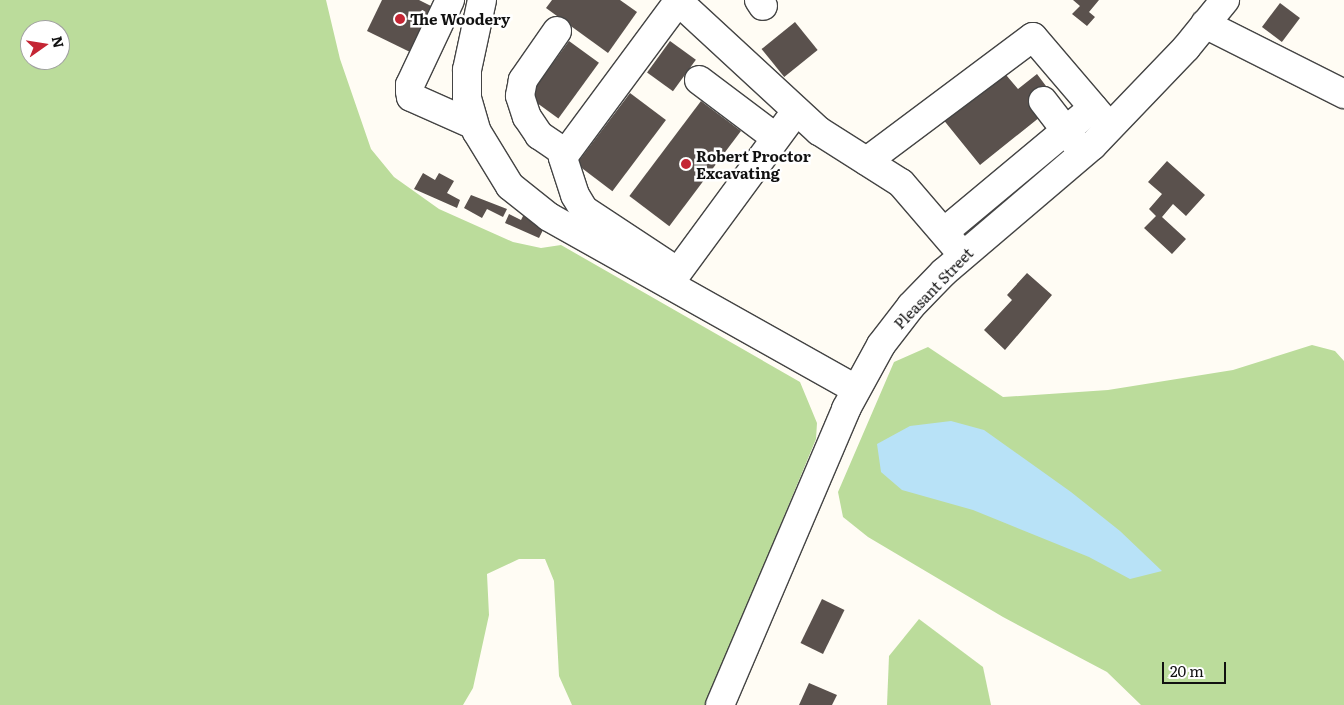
<!DOCTYPE html>
<html>
<head>
<meta charset="utf-8">
<style>
	body { margin:0 }
	#map { position:relative; width:1344px; height:705px; overflow:hidden; background:#fffcf4; font-family:Literata,serif }
	div>[style] { position:absolute }
	[style*='--x'] { left:calc(var(--x)*1px); top:calc(var(--y)*1px); width:calc(var(--w)*1px); rotate:calc(var(--a)*1deg) }
	.forest>* { inset:0; background:#bbdc9b }
	.water>* { inset:0; background:#b8e2f7 }
	.building>* { inset:0; background:#5a514d; transform-origin:0 0 }
	.roads { filter:drop-shadow(1px 0 #444) drop-shadow(-1px 0 #444) drop-shadow(0 1px #444) drop-shadow(0 -1px #444) }
	.minor>* { height:28px; margin:-14px; padding:0 14px; transform-origin:14px; border-radius:14px; background:#fff }
	.dots>* { width:14px; height:14px; translate:-50% -50%; box-sizing:border-box; border:2px solid #fff; border-radius:50% }
	span { translate:-50% -50%; white-space:nowrap; text-align:center; line-height:1.15; -webkit-text-stroke:5px #fff; paint-order:stroke }
	.poi-label { font-size:15px; color:#111; font-weight:700 }
	.left { translate:0 -50%; text-align:left }
	.street-label { font-size:15px; color:#111 }
	.north { position:absolute; left:20px; top:20px; width:50px; height:50px; box-sizing:border-box; background:#fff; border:1px solid #a0a0a0; border-radius:50%; rotate:77deg; font-size:14px; font-weight:700; line-height:20px; text-align:center; color:#111 }
	.north::after { content:''; display:block; margin:auto; width:18px; height:22px; background:#c42534; clip-path:polygon(50% 0,100% 100%,50% 72%,0 100%) }
	.scale { position:absolute; left:1162px; top:662px; width:64px; height:22px; box-sizing:border-box; border:2px solid #111; border-top:0; padding-left:6px; font-size:15px; line-height:18px; white-space:nowrap; color:#111; -webkit-text-stroke:4px #fff; paint-order:stroke }
</style>
</head>
<body>
<div id="map">
	<div class="forest">
		<i style="clip-path:polygon(evenodd,0 0,326px 0,340px 59px,371px 149px,394px 177px,439px 209px,513px 242px,541px 248px,561px 245px,800px 382px,817px 423px,816px 439px,706px 705px,572px 705px,559px 676px,554px 581px,545px 559px,519px 559px,487px 574px,489px 615px,473px 688px,463px 705px,0 705px,0 0,30px 30px,60px 30px,60px 60px,30px 60px,30px 30px)"></i>
		<i style="clip-path:polygon(1312px 345px,1335px 351px,1344px 361px,1344px 705px,1141px 705px,1107px 672px,1003px 617px,868px 537px,843px 517px,838px 492px,894px 362px,928px 347px,1003px 397px,1108px 390px,1233px 370px)"></i>
		<i style="clip-path:polygon(919px 619px,983px 667px,991px 705px,887px 705px,889px 656px)"></i>
	</div>
	<div class="water">
		<i style="clip-path:polygon(951px 421px,984px 430px,1071px 492px,1120px 531px,1162px 571px,1130px 579px,1089px 557px,973px 510px,902px 490px,881px 472px,877px 444px,910px 426px)"></i>
	</div>
	<div class="building">
		<i style="clip-path:polygon(382px 0,419px 0,433px 7px,410px 52px,367px 31px)"></i>
		<i style="clip-path:polygon(552px 0,620px 0,637px 12px,608px 53px,546px 8px)"></i>
		<i style="clip-path:polygon(1073px 0,1099px 0,1089px 12px,1095px 17px,1087px 26px,1072px 14px,1080px 6px)"></i>
		<i style="left:1280px;top:3px;width:25px;height:30px;rotate:37deg"></i>
		<i style="left:795px;top:22px;width:36px;height:43px;rotate:51deg"></i>
		<i style="left:569px;top:41px;width:37px;height:69px;rotate:36deg"></i>
		<i style="left:670px;top:41px;width:32px;height:39px;rotate:36deg"></i>
		<i style="clip-path:polygon(1001px 69px,1018px 89px,1037px 74px,1046px 86px,1028px 102px,1040px 117px,980px 165px,942px 118px)"></i>
		<i style="left:630px;top:93px;width:45px;height:89px;rotate:37deg"></i>
		<i style="left:701px;top:101px;width:50px;height:119px;rotate:37deg"></i>
		<i style="clip-path:polygon(1167px 161px,1205px 195px,1186px 216px,1173px 204px,1162px 217px,1186px 239px,1172px 254px,1144px 228px,1156px 216px,1149px 209px,1162px 194px,1148px 182px)"></i>
		<i style="clip-path:polygon(423px 173px,435px 180px,439px 173px,454px 181px,447px 193px,460px 200px,457px 208px,414px 189px)"></i>
		<i style="clip-path:polygon(471px 195px,507px 209px,503px 217px,487px 209px,482px 218px,464px 208px)"></i>
		<i style="clip-path:polygon(509px 214px,521px 220px,524px 214px,546px 224px,539px 238px,505px 223px)"></i>
		<i style="clip-path:polygon(1027px 273px,1052px 295px,1005px 350px,984px 330px,1012px 300px,1007px 295px)"></i>
		<i style="left:822px;top:599px;width:25px;height:49px;rotate:26deg"></i>
		<i style="clip-path:polygon(809px 683px,837px 695px,832px 705px,799px 705px)"></i>
	</div>
	<div class="roads">
		<div class="minor">
			<i style="--x:450;--y:0;--w:94;--a:115.2"></i>
			<i style="--x:410;--y:85;--w:6;--a:90"></i>
			<i style="--x:410;--y:91;--w:6;--a:81"></i>
			<i style="--x:411;--y:97;--w:69;--a:24"></i>
			<i style="--x:482;--y:0;--w:72;--a:102.1"></i>
			<i style="--x:467;--y:70;--w:28;--a:90"></i>
			<i style="--x:467;--y:98;--w:35;--a:74"></i>
			<i style="--x:477;--y:132;--w:63;--a:58.6"></i>
			<i style="--x:510;--y:186;--w:50;--a:38.5"></i>
			<i style="--x:549;--y:217;--w:352;--a:29.3"></i>
			<i style="--x:759;--y:0;--w:7;--a:56"></i>
			<i style="--x:678;--y:1;--w:192;--a:42.7"></i>
			<i style="--x:819;--y:131;--w:97;--a:32.4"></i>
			<i style="--x:901;--y:183;--w:95;--a:49.3"></i>
			<i style="--x:1205;--y:24;--w:156;--a:26.7"></i>
			<i style="--x:557;--y:31;--w:60;--a:124.8"></i>
			<i style="--x:523;--y:80;--w:16;--a:101"></i>
			<i style="--x:520;--y:96;--w:22;--a:72"></i>
			<i style="--x:527;--y:117;--w:22;--a:56"></i>
			<i style="--x:539;--y:135;--w:30;--a:34"></i>
			<i style="--x:699;--y:80;--w:96;--a:37"></i>
			<i style="--x:1043;--y:101;--w:56;--a:52.3"></i>
			<i style="--x:867;--y:161;--w:207;--a:-36.8"></i>
			<i style="--x:1033;--y:37;--w:118;--a:49.5"></i>
			<i style="--x:944;--y:232;--w:194;--a:-39.8"></i>
			<i style="--x:666;--y:264;--w:98;--a:-146.6"></i>
			<i style="--x:584;--y:210;--w:17;--a:-121"></i>
			<i style="--x:575;--y:195;--w:40;--a:-108"></i>
			<i style="--x:563;--y:157;--w:195;--a:-53.5"></i>
			<i style="--x:669;--y:284;--w:215;--a:-53.7"></i>
			<i style="--x:720;--y:705;--w:322;--a:-66.9"></i>
			<i style="--x:846;--y:409;--w:73;--a:-61.3"></i>
			<i style="--x:881;--y:345;--w:49;--a:-52.4"></i>
			<i style="--x:911;--y:306;--w:47;--a:-45.9"></i>
			<i style="--x:944;--y:272;--w:194;--a:-40.4"></i>
			<i style="--x:1092;--y:146;--w:136;--a:-46.2"></i>
			<i style="--x:1186;--y:48;--w:62;--a:-50.9"></i>
		</div>
	</div>
	<div class="dots">
		<i style="left:400px;top:19px;background:#c42534"></i>
		<i style="left:686px;top:164px;background:#c42534"></i>
	</div>
	<div class="poi-label">
		<span class="left" style="left:410px;top:19px">The Woodery</span>
		<span class="left" style="left:696px;top:164px">Robert Proctor<br>Excavating</span>
	</div>
	<div class="street-label">
		<span style="left:933px;top:288px;rotate:-46deg">Pleasant Street</span>
	</div>
	<div class="north">N</div>
	<div class="scale">20 m</div>
</div>
</body>
</html>
